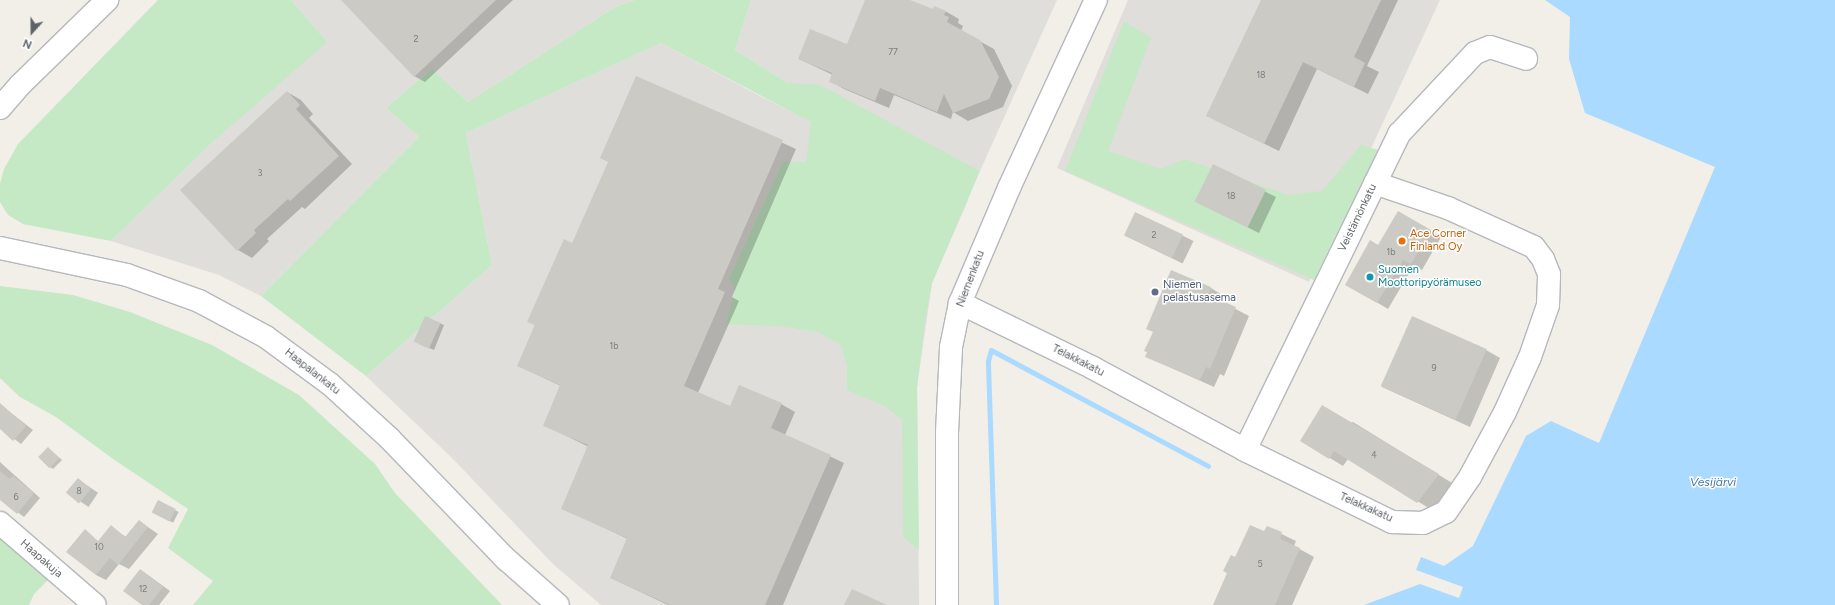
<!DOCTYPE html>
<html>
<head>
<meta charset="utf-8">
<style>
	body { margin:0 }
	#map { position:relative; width:1835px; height:605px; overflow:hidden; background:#f1efe8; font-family:Figtree,sans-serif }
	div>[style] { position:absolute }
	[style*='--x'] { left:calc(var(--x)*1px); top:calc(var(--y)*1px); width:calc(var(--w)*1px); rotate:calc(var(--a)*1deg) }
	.industrial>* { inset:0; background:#e0deda }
	.green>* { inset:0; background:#c5e8c5 }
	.water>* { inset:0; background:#aadaff }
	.shadow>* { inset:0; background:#0003; transform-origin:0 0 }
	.stream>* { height:5px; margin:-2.5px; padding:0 2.5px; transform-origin:2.5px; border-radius:2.5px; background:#aadaff }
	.building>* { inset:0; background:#cccac5; transform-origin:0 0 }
	.roads { filter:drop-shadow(1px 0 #b5b8bc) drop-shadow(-1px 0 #b5b8bc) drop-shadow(0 1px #b5b8bc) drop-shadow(0 -1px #b5b8bc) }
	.minor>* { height:22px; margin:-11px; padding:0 11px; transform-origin:11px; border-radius:11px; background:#fff }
	.dots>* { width:11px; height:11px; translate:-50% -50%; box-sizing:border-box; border:2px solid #fff; border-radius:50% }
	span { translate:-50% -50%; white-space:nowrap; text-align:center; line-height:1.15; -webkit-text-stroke:3px #fff; paint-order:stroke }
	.number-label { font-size:9px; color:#7a7d7f }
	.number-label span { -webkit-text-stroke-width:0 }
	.street-label { font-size:11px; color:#5f6368 }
	.food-label { font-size:11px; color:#c56008 }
	.left { translate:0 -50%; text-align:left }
	.culture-label { font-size:11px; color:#0d838f }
	.service-label { font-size:11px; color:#4e5e75 }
	.water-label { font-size:12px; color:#4174aa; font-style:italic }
	.north { position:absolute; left:12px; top:12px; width:40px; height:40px; -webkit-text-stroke:3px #fff; paint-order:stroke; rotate:201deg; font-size:11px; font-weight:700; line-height:16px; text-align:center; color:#5f6368 }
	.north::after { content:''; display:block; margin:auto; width:14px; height:18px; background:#5f6368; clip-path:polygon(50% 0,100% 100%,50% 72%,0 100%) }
</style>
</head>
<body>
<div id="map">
	<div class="industrial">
		<i style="clip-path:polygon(291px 0,635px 0,615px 7px,468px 102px,432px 69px,386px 108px,419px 137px,261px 296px,219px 275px,111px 241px,215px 140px,326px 41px)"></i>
		<i style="clip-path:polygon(751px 0,1057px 0,980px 171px,788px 83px,735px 50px)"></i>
		<i style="clip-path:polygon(1128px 0,1440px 0,1309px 282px,1057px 168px)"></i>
		<i style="clip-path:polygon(661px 43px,758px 95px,968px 200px,932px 283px,917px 387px,919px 605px,601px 605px,553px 564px,453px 459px,366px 376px,492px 265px,466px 133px)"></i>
	</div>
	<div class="green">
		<i style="clip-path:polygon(158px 0,291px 0,327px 42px,215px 140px,111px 241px,23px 224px,8px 215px,0 202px,0 184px,4px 169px,18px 144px)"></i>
		<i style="clip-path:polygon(635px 0,751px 0,735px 50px,788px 83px,820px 85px,980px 171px,932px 283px,924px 327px,917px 387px,919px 550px,903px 537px,902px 420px,885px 406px,847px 390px,847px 367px,841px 345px,818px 332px,779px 326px,726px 324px,735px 290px,729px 279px,783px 162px,806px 162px,811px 122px,661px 43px,466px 133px,492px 265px,366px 376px,261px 296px,419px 137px,386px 108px,432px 69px,468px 102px,615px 7px)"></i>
		<i style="clip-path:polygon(1124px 21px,1151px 38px,1108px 151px,1161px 169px,1185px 159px,1288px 195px,1322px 191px,1361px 145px,1378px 150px,1314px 280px,1065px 171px)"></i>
		<i style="clip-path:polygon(0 286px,73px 295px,130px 312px,212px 345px,299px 395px,375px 464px,395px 493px,502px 605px,193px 605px,213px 581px,168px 548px,188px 509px,113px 459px,56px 417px,20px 397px,0 378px)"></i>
		<i style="clip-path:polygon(0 536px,51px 577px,34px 594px,29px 605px,0 605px)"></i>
	</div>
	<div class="water">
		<i style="clip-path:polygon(1545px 0,1835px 0,1835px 605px,1364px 605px,1420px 584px,1459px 598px,1463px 587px,1416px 570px,1421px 557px,1444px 566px,1473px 546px,1526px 436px,1551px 421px,1599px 443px,1715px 167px,1585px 113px,1569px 59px,1570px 17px)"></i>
	</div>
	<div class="shadow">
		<i style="clip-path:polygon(343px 0,513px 0,425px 82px,414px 76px)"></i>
		<i style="clip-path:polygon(867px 0,908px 0,933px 11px,945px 11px,959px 19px,958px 23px,963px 26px,961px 31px,994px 49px,1012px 86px,1003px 107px,968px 121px,953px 112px,951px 119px,894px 95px,889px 108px,844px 89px,830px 81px,833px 75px,799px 59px,847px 46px)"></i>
		<i style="clip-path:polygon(1262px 0,1398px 0,1367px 66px,1379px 72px,1368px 94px,1317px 69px,1279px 151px,1207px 116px)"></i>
		<i style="clip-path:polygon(637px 77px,796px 149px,732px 297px,739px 301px,698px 393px,730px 407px,781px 404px,795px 412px,785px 435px,844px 463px,783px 605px,668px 605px,611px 578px,628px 539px,562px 508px,589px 447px,544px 425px,561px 386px,518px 366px,535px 325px,529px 322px,573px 244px,609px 162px)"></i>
		<i style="clip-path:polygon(287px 92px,301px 100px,313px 114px,309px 118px,352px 164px,305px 209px,302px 207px,267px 239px,269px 241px,252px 258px,238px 250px)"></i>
		<i style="clip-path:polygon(1214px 166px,1276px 197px,1259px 233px,1207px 207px)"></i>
		<i style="clip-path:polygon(1398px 212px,1441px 237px,1422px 270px,1414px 265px,1388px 309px,1346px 284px,1379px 246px)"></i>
		<i style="left:1136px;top:213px;width:64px;height:25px;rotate:26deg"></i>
		<i style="clip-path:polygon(1171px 271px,1211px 288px,1224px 296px,1222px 302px,1249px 316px,1224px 376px,1220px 374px,1214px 387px,1147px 357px)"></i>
		<i style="clip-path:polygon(426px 317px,444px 325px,434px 350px,419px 344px)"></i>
		<i style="clip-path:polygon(1486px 350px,1500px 358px,1470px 427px,1382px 387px)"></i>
		<i style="clip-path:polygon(2px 406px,33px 430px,21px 444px,0 428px)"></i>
		<i style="clip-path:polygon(1353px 422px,1452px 483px,1432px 510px,1348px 459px,1343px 466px,1302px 441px)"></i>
		<i style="clip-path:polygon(48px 448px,62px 460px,53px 469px,50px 467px)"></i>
		<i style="clip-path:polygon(0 462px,40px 498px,24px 517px,0 499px)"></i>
		<i style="left:79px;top:480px;width:23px;height:17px;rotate:34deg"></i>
		<i style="left:159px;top:502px;width:22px;height:12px;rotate:27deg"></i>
		<i style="clip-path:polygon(139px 521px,158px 534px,129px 569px,119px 564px,106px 580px,96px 575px,85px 531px,102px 545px,111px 527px,126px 537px)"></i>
		<i style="clip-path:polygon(1267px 527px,1296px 541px,1294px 546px,1314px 557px,1292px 605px,1214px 605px,1236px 558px,1265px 533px)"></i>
		<i style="clip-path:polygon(141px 570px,170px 591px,159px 605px,143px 605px)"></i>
	</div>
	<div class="stream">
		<i style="--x:996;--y:605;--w:244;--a:-91.9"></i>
		<i style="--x:988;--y:361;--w:11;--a:-75"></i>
		<i style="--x:991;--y:350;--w:246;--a:28.1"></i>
	</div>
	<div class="building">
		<i style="clip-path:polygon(341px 0,496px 0,414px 77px)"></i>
		<i style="clip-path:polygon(865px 0,910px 0,933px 9px,934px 6px,946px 11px,944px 15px,949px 17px,947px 22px,980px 40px,999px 77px,989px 99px,953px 113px,944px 94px,937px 112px,880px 88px,875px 101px,829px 82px,832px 73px,798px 59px,810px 29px,847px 44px)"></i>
		<i style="clip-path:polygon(1261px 0,1381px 0,1354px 57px,1365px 63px,1354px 87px,1303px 62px,1264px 144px,1206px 116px)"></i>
		<i style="clip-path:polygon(636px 76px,783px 140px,718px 289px,725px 292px,684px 386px,730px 406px,739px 385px,782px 403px,771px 428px,831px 455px,765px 605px,670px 605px,610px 578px,627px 538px,561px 509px,588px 445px,543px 426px,560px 385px,517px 366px,535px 325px,527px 322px,564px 239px,572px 243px,608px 162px,600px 158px)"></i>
		<i style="clip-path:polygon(287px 91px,300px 105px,296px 109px,339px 156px,290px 201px,288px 199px,254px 230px,256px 233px,237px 251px,180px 190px)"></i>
		<i style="left:1213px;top:164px;width:59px;height:42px;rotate:26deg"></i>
		<i style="clip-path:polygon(1398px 211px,1431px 230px,1411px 264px,1403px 260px,1377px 303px,1345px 285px,1370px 240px,1378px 245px)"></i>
		<i style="left:1135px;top:212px;width:53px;height:26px;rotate:25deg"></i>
		<i style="clip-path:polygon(1171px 270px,1211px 287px,1208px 295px,1236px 307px,1210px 369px,1206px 367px,1200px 380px,1145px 357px,1147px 352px,1144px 351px,1153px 332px,1146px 329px)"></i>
		<i style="left:425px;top:316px;width:17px;height:28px;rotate:24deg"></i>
		<i style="left:1412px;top:316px;width:82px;height:77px;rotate:24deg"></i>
		<i style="clip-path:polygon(0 403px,26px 426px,13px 441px,0 429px)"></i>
		<i style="clip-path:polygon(1322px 405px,1439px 474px,1417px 503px,1334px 451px,1329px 459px,1300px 441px)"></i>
		<i style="left:48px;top:447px;width:16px;height:14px;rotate:45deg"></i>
		<i style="clip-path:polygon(0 471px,10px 479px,13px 476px,34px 493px,17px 514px,0 500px)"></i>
		<i style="left:78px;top:478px;width:17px;height:19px;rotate:40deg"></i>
		<i style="left:158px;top:500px;width:20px;height:14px;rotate:27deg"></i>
		<i style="clip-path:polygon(139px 520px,148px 527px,118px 565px,110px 558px,96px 575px,66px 552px,85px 529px,98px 541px,111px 525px,125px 537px)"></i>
		<i style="clip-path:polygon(1250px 525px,1264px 531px,1267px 526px,1282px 532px,1280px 539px,1300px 548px,1275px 605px,1213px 605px,1227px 573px,1223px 571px,1231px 555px,1235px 557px)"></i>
		<i style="clip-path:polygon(140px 569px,163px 587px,149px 605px,142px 605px,123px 591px)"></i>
		<i style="clip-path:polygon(852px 589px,887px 605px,844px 605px)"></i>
	</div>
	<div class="roads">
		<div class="minor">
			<i style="--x:0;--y:108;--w:30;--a:-49"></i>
			<i style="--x:20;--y:85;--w:122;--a:-44.3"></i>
			<i style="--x:0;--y:248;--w:130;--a:12"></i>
			<i style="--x:127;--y:275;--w:77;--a:19.9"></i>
			<i style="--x:199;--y:301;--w:76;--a:28.2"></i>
			<i style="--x:266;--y:337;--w:79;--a:36.3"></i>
			<i style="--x:330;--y:384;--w:81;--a:42.5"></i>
			<i style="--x:390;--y:439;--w:167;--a:46"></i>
			<i style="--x:506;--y:559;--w:69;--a:41.5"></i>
			<i style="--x:960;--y:303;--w:148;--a:26"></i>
			<i style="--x:1093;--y:368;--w:173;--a:28.3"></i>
			<i style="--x:1245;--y:450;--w:164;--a:26.1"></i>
			<i style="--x:1392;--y:522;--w:31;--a:2"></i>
			<i style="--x:1423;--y:523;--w:25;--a:-26"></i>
			<i style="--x:1446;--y:512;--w:42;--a:-55.6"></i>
			<i style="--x:1470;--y:477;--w:74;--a:-61.7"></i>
			<i style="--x:1505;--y:412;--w:60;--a:-65.6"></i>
			<i style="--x:1530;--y:357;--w:55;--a:-70.9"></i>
			<i style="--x:1548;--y:305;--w:31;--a:-88"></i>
			<i style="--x:1549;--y:274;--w:16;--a:-112"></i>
			<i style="--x:1543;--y:259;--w:15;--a:-127"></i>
			<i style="--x:1534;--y:247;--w:94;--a:-155.6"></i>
			<i style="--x:1448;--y:208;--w:77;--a:-161.1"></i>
			<i style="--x:1245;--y:450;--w:352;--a:-64"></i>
			<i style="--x:1399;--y:134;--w:111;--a:-46.8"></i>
			<i style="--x:1475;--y:53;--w:16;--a:-22"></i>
			<i style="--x:1490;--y:47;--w:38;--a:18"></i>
			<i style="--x:0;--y:523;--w:125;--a:40.8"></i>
			<i style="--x:947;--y:605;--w:172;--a:-90"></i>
			<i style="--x:947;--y:433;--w:86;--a:-87.3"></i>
			<i style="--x:951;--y:347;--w:45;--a:-78.4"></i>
			<i style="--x:960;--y:303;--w:125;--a:-66.9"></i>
			<i style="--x:1009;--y:188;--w:207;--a:-65.2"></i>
		</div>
	</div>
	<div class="dots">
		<i style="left:1402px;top:241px;background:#e8710a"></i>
		<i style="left:1370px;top:277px;background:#0f9aa8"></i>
		<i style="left:1155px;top:292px;background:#5c6f8a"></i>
	</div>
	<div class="number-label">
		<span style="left:416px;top:39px">2</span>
		<span style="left:893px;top:52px">77</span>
		<span style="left:1261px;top:75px">18</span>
		<span style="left:260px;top:173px">3</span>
		<span style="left:1231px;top:196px">18</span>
		<span style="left:1154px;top:235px">2</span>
		<span style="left:1391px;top:252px">1b</span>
		<span style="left:614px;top:346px">1b</span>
		<span style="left:1434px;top:368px">9</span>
		<span style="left:1374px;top:455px">4</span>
		<span style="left:79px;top:491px">8</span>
		<span style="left:16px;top:497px">6</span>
		<span style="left:99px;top:547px">10</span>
		<span style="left:1260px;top:564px">5</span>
		<span style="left:143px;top:589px">12</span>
	</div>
	<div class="street-label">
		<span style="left:1358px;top:218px;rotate:-64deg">Veistämönkatu</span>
		<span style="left:971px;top:279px;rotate:-69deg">Niemenkatu</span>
		<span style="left:1078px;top:361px;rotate:27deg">Telakkakatu</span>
		<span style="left:312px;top:372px;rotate:38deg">Haapalankatu</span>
		<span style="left:1366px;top:508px;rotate:24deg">Telakkakatu</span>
		<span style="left:41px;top:559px;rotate:41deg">Haapakuja</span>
	</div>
	<div class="food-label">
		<span class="left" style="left:1410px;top:241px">Ace Corner<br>Finland Oy</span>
	</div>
	<div class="culture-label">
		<span class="left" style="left:1378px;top:277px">Suomen<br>Moottoripyörämuseo</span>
	</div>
	<div class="service-label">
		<span class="left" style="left:1163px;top:292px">Niemen<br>pelastusasema</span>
	</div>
	<div class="water-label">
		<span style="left:1713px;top:483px">Vesijärvi</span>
	</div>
	<div class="north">N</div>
</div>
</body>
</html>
